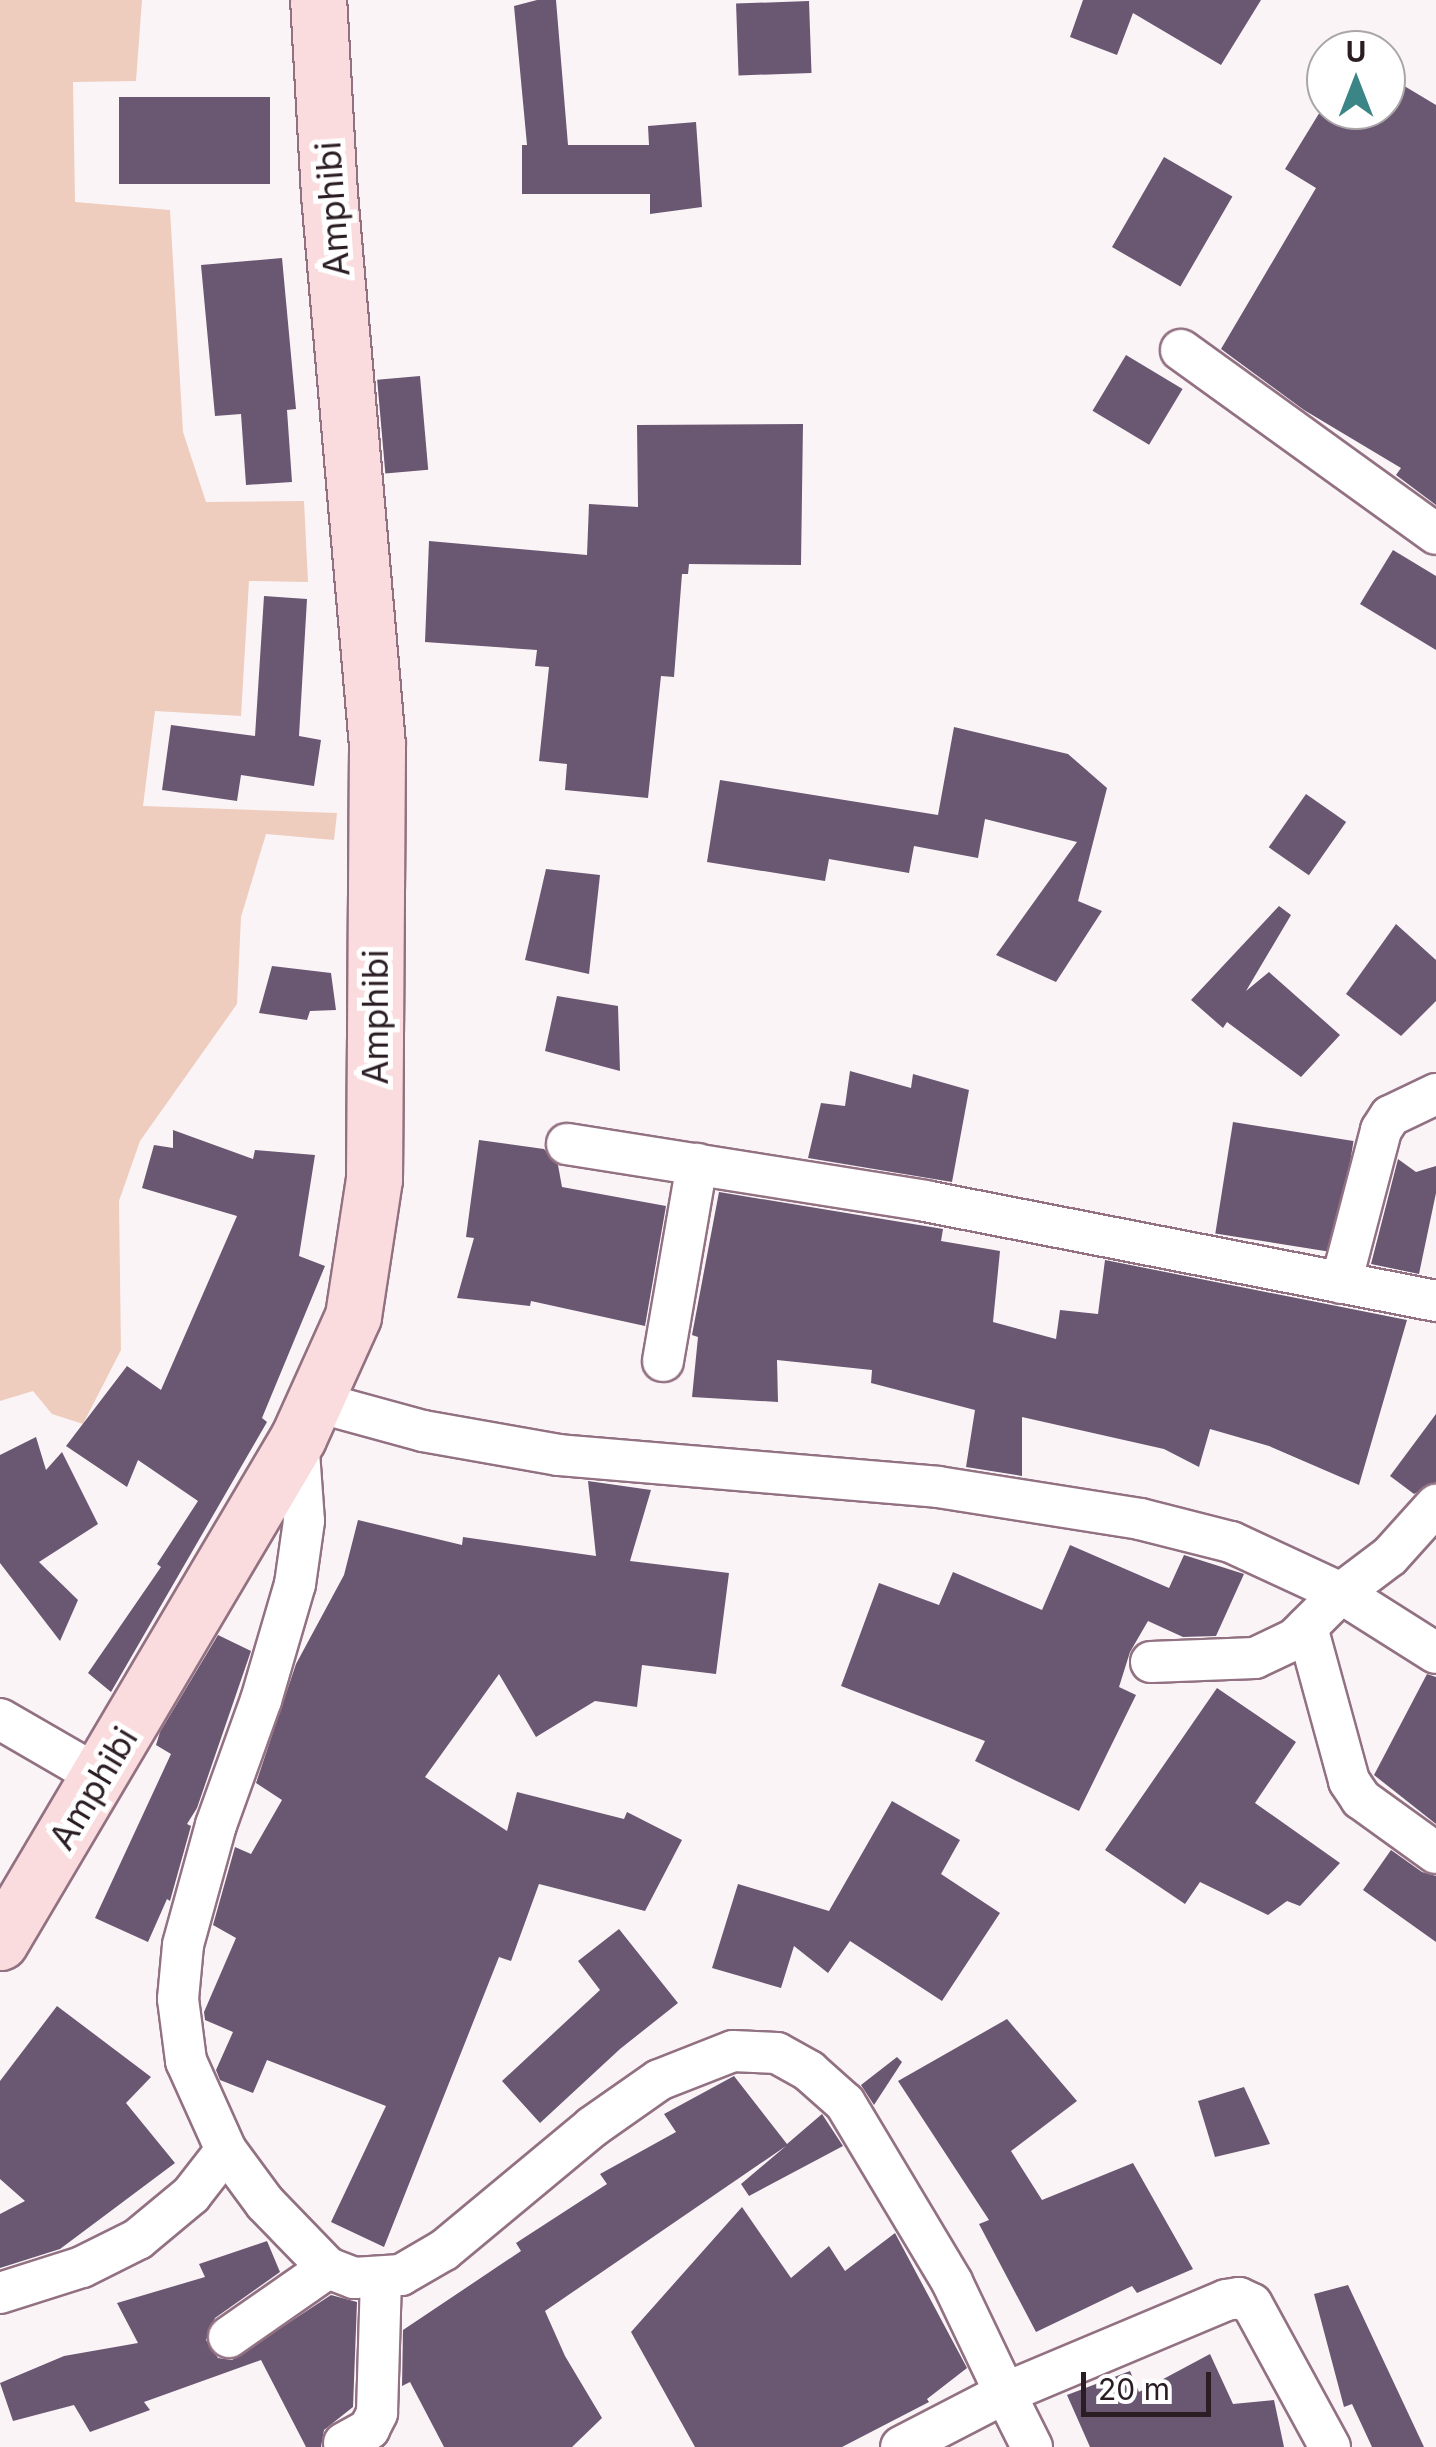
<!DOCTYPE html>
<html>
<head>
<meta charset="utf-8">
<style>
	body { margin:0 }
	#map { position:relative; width:1436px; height:2447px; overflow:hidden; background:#fbf4f7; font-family:Inter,sans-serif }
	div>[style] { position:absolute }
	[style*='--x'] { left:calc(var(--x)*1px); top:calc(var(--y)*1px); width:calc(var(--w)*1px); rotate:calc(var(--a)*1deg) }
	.green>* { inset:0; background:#eecdbe }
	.building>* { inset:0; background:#6a5772; transform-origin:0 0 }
	.roads { filter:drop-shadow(2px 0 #927182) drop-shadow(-2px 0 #927182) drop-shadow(0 2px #927182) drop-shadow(0 -2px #927182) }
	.minor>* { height:40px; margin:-20px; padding:0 20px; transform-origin:20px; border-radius:20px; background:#fff }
	.secondary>* { height:55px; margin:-27.5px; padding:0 27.5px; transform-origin:27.5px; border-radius:27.5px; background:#fbdcde }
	span { translate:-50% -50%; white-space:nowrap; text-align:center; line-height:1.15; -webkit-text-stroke:10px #fff; paint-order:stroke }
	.street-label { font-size:35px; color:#2b1d24 }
	.north { position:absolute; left:1306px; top:30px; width:100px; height:100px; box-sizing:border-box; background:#fff; border:2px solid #aaa5a7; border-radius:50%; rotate:0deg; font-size:28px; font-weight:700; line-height:40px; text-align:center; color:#2b1d24 }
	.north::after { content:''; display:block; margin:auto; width:35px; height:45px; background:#3c8586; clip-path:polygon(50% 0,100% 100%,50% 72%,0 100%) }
	.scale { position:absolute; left:1081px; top:2372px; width:130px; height:45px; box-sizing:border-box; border:5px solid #2b1d24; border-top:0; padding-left:12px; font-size:30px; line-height:35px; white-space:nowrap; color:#2b1d24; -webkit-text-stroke:8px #fff; paint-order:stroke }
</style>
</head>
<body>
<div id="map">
	<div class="green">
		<i style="clip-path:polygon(0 0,142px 0,136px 81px,73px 82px,75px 202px,170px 210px,183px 432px,206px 502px,304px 501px,308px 582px,249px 581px,241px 716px,155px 711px,143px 806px,337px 813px,334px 840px,266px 834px,241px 917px,237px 1004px,140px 1141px,119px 1201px,121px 1350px,83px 1424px,52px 1414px,33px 1391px,0 1401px)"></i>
	</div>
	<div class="building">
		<i style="clip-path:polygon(537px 0,556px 0,568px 145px,649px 145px,648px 126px,696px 122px,702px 207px,650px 214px,650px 194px,522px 194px,522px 145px,527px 145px,514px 6px)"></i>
		<i style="clip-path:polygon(1083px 0,1261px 0,1221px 65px,1133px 13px,1117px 55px,1070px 37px)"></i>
		<i style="left:809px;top:1px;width:72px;height:73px;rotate:88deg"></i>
		<i style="clip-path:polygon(1386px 75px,1436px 105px,1436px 505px,1396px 475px,1401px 468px,1304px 410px,1221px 349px,1316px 188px,1285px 169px,1326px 102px,1326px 110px,1386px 110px)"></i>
		<i style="left:119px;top:97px;width:151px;height:87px"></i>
		<i style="left:1164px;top:157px;width:79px;height:104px;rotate:30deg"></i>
		<i style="clip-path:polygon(282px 258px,296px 409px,287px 410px,292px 482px,246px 485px,241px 414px,215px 416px,201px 265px)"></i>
		<i style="left:1126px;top:355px;width:66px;height:65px;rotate:31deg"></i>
		<i style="left:420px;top:376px;width:94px;height:43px;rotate:85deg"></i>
		<i style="clip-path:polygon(803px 424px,801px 565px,689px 564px,688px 574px,682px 574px,674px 677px,661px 676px,648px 798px,565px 790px,567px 764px,539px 761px,549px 667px,535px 666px,537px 650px,425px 642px,429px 541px,587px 555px,589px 504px,638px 507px,637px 425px)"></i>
		<i style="clip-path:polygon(1393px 550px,1436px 576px,1436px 650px,1360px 604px)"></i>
		<i style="clip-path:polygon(264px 596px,307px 599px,299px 736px,321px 740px,314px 786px,241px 775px,237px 801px,162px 790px,171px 725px,255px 736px)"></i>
		<i style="clip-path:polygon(954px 727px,1068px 754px,1107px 788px,1078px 901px,1102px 911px,1056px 982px,996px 955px,1077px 842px,985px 819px,978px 858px,914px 846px,909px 873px,829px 859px,825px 881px,707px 862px,720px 780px,938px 815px)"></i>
		<i style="left:1306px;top:794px;width:49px;height:65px;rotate:35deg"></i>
		<i style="clip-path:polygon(546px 869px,600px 875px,589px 974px,525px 960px)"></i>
		<i style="clip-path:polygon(1279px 906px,1291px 915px,1246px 991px,1269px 972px,1340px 1035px,1301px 1077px,1227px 1022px,1223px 1028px,1191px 1000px)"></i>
		<i style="clip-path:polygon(1396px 924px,1436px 960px,1436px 1001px,1401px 1036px,1346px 994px)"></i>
		<i style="clip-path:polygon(272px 966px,331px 973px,336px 1010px,310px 1011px,307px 1020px,259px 1013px)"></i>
		<i style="clip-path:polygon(557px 996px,618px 1006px,620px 1071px,545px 1051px)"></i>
		<i style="clip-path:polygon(850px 1071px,911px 1088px,913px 1074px,969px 1090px,952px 1182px,808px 1158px,821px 1103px,845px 1106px)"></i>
		<i style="left:1233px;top:1122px;width:122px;height:113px;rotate:9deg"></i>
		<i style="clip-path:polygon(173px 1130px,253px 1159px,255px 1150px,315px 1155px,299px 1256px,325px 1266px,262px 1418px,267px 1422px,111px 1692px,88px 1673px,161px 1567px,157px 1564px,198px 1501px,138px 1460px,127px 1487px,66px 1446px,127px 1366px,161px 1390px,237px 1216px,142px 1188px,154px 1145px,173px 1148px)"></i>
		<i style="clip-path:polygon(479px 1140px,544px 1149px,558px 1165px,562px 1187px,666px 1206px,645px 1326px,531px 1301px,530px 1306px,457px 1298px,474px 1238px,466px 1237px)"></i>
		<i style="clip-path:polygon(1398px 1159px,1416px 1172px,1436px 1166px,1436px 1193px,1419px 1274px,1371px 1264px)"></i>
		<i style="clip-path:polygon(719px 1192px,943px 1229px,941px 1241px,1000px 1251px,993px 1322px,1056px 1339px,1060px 1310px,1098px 1314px,1105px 1260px,1407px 1320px,1359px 1485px,1269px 1446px,1210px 1429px,1199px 1467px,1164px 1449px,1022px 1417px,1022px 1476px,966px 1467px,975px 1410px,871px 1383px,872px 1370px,777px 1360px,778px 1402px,692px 1397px,698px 1337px,692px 1335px)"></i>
		<i style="clip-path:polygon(1436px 1414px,1436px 1482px,1414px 1494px,1390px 1476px)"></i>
		<i style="clip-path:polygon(36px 1437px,46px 1470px,62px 1452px,98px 1524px,39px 1562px,78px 1600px,60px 1641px,0 1563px,0 1455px)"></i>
		<i style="clip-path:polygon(588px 1481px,651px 1490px,630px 1561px,729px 1573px,716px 1674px,642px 1665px,637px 1707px,595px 1701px,536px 1737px,499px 1674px,425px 1777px,507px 1831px,517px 1792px,624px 1819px,627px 1812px,682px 1840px,645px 1911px,539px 1884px,511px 1961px,499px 1957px,384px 2247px,331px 2222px,386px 2106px,267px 2060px,253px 2093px,220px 2080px,216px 2070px,233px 2032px,205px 2020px,204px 2012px,236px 1938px,213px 1925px,235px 1847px,251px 1854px,282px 1800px,256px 1783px,296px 1664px,344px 1575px,358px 1520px,462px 1545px,463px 1537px,596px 1556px)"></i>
		<i style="clip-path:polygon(1070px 1545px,1169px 1588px,1184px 1555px,1244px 1574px,1216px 1636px,1183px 1637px,1148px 1621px,1130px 1652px,1119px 1687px,1136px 1695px,1079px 1811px,975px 1761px,985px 1741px,841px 1686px,879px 1583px,939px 1605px,953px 1572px,1042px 1610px)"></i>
		<i style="clip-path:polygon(218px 1635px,251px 1651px,197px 1808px,187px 1824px,191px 1826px,170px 1901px,167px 1899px,148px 1942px,95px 1918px,171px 1754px,156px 1745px,160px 1732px)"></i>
		<i style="clip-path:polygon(1427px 1674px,1436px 1677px,1436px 1824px,1374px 1775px)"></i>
		<i style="clip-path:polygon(1217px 1688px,1296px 1742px,1255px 1803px,1340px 1863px,1300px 1906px,1287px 1901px,1268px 1915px,1200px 1882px,1185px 1904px,1105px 1850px)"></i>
		<i style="clip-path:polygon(892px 1801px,960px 1840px,941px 1874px,1000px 1913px,942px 2001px,850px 1941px,828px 1973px,794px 1946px,781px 1988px,712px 1968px,738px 1884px,829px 1911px)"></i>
		<i style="clip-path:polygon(1391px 1850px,1422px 1872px,1436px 1876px,1436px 1942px,1363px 1890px)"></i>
		<i style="clip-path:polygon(619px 1929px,678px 2003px,620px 2049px,540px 2123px,502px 2081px,600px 1990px,578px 1961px)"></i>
		<i style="clip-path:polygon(57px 2006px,151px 2077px,126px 2103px,175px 2163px,60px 2249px,0 2268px,0 2214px,25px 2201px,0 2179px,0 2081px)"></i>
		<i style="clip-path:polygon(1007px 2019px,1077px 2101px,1011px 2151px,1042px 2200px,1133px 2163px,1193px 2269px,1137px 2293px,1132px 2286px,1036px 2332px,979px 2224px,989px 2220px,898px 2081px)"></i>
		<i style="clip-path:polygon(897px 2057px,902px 2062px,874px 2105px,861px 2085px)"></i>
		<i style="clip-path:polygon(734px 2076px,787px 2144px,822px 2114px,843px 2146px,749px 2196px,741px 2184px,786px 2146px,545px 2311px,565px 2356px,602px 2418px,572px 2447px,444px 2447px,410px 2382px,402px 2386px,403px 2330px,521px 2251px,516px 2243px,607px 2184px,600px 2174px,676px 2132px,664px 2114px)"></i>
		<i style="clip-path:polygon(1244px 2087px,1270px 2144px,1215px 2157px,1198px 2101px)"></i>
		<i style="clip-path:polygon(742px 2207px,791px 2278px,829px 2246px,845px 2271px,895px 2233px,967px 2368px,927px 2399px,929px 2402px,842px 2447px,695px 2447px,631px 2332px)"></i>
		<i style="clip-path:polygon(267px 2241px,280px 2272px,215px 2318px,206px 2340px,218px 2358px,232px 2360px,331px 2295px,357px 2302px,353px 2407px,324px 2430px,321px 2447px,306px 2447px,261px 2360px,144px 2402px,150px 2410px,90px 2432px,74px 2405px,13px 2421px,0 2383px,64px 2356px,138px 2343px,117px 2303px,205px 2277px,199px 2264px)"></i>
		<i style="clip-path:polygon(1348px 2285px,1424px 2447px,1372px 2447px,1352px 2404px,1344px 2407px,1314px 2294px)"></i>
		<i style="clip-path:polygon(1210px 2354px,1233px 2404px,1274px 2400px,1284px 2447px,1090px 2447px,1067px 2395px,1130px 2371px,1139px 2392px)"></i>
	</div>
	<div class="roads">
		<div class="minor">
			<i style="--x:1181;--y:350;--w:314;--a:35.8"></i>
			<i style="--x:567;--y:1144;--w:363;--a:9"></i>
			<i style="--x:925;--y:1201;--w:521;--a:11.07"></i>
			<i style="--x:1341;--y:1283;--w:158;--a:-75.3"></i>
			<i style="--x:1381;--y:1130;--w:17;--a:-57"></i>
			<i style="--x:1390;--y:1116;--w:51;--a:-25.6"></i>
			<i style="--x:663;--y:1361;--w:200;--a:-80.2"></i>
			<i style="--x:317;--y:1402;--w:110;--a:15.3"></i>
			<i style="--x:423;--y:1431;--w:138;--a:10"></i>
			<i style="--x:559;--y:1455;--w:380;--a:4.8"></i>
			<i style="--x:938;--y:1487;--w:205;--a:9"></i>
			<i style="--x:1140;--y:1519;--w:94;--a:14.2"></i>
			<i style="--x:1231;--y:1542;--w:121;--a:24.9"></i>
			<i style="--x:1341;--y:1593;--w:112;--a:32.3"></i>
			<i style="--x:298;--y:1438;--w:83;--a:85.9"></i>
			<i style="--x:304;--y:1521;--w:64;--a:98.1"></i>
			<i style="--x:295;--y:1584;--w:121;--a:106.3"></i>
			<i style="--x:261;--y:1700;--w:133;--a:109.8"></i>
			<i style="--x:216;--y:1825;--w:124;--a:105.4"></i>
			<i style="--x:183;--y:1945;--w:54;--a:95.3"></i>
			<i style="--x:178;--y:1999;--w:63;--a:82.6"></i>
			<i style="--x:186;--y:2061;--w:98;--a:65.8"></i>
			<i style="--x:226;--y:2150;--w:66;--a:53.7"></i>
			<i style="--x:265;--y:2203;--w:91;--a:45.9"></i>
			<i style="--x:328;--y:2268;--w:28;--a:21"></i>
			<i style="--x:354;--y:2278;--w:47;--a:-3.7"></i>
			<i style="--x:401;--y:2275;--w:50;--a:-30.2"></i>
			<i style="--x:444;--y:2250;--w:192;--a:-39.7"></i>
			<i style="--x:592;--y:2127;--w:82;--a:-35"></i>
			<i style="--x:659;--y:2080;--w:79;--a:-21.4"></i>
			<i style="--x:733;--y:2051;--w:44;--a:2.6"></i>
			<i style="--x:777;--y:2053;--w:37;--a:29"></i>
			<i style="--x:809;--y:2071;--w:48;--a:41.6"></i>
			<i style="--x:845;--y:2103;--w:209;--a:59.1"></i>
			<i style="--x:952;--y:2282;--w:123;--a:64.5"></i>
			<i style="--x:1005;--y:2393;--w:117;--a:152.6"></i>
			<i style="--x:1307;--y:1627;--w:160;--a:74.7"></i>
			<i style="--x:1349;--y:1781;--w:22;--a:56"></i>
			<i style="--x:1361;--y:1799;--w:92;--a:35.8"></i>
			<i style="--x:1151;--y:1662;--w:104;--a:-2.2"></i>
			<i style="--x:1255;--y:1658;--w:44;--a:-25.4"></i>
			<i style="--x:1295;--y:1639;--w:65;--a:-45"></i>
			<i style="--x:1341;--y:1593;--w:61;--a:-37.1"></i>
			<i style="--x:1390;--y:1556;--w:69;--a:-48"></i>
			<i style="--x:0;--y:1719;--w:116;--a:30.1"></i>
			<i style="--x:0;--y:2293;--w:86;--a:-17.6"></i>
			<i style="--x:82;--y:2267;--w:63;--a:-26.6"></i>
			<i style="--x:138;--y:2239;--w:69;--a:-39.7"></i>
			<i style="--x:191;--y:2195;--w:57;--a:-52.1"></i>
			<i style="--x:229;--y:2337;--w:121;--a:-34.9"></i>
			<i style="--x:344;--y:2443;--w:29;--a:-29"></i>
			<i style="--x:369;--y:2429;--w:18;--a:-63"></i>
			<i style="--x:377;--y:2413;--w:136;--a:-88.3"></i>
			<i style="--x:1032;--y:2447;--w:60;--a:-116.6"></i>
			<i style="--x:1005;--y:2393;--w:240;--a:-22.8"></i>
			<i style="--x:1226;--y:2300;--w:13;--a:-9"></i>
			<i style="--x:1239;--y:2298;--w:14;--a:25"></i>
			<i style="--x:1252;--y:2304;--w:163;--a:61.4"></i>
		</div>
		<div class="secondary">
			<i style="--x:0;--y:1942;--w:586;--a:-59.41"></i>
			<i style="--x:298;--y:1438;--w:134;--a:-65.7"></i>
			<i style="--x:353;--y:1316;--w:139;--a:-81.3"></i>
			<i style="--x:374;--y:1179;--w:434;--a:-89.6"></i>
			<i style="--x:377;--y:745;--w:553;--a:-94.98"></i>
			<i style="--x:329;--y:194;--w:194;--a:-93.2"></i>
		</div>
	</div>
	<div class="street-label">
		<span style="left:332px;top:209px;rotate:-94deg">Amphibi</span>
		<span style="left:375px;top:1017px;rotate:-90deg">Amphibi</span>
		<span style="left:93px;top:1788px;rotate:-59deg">Amphibi</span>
	</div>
	<div class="north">U</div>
	<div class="scale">20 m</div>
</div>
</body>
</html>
